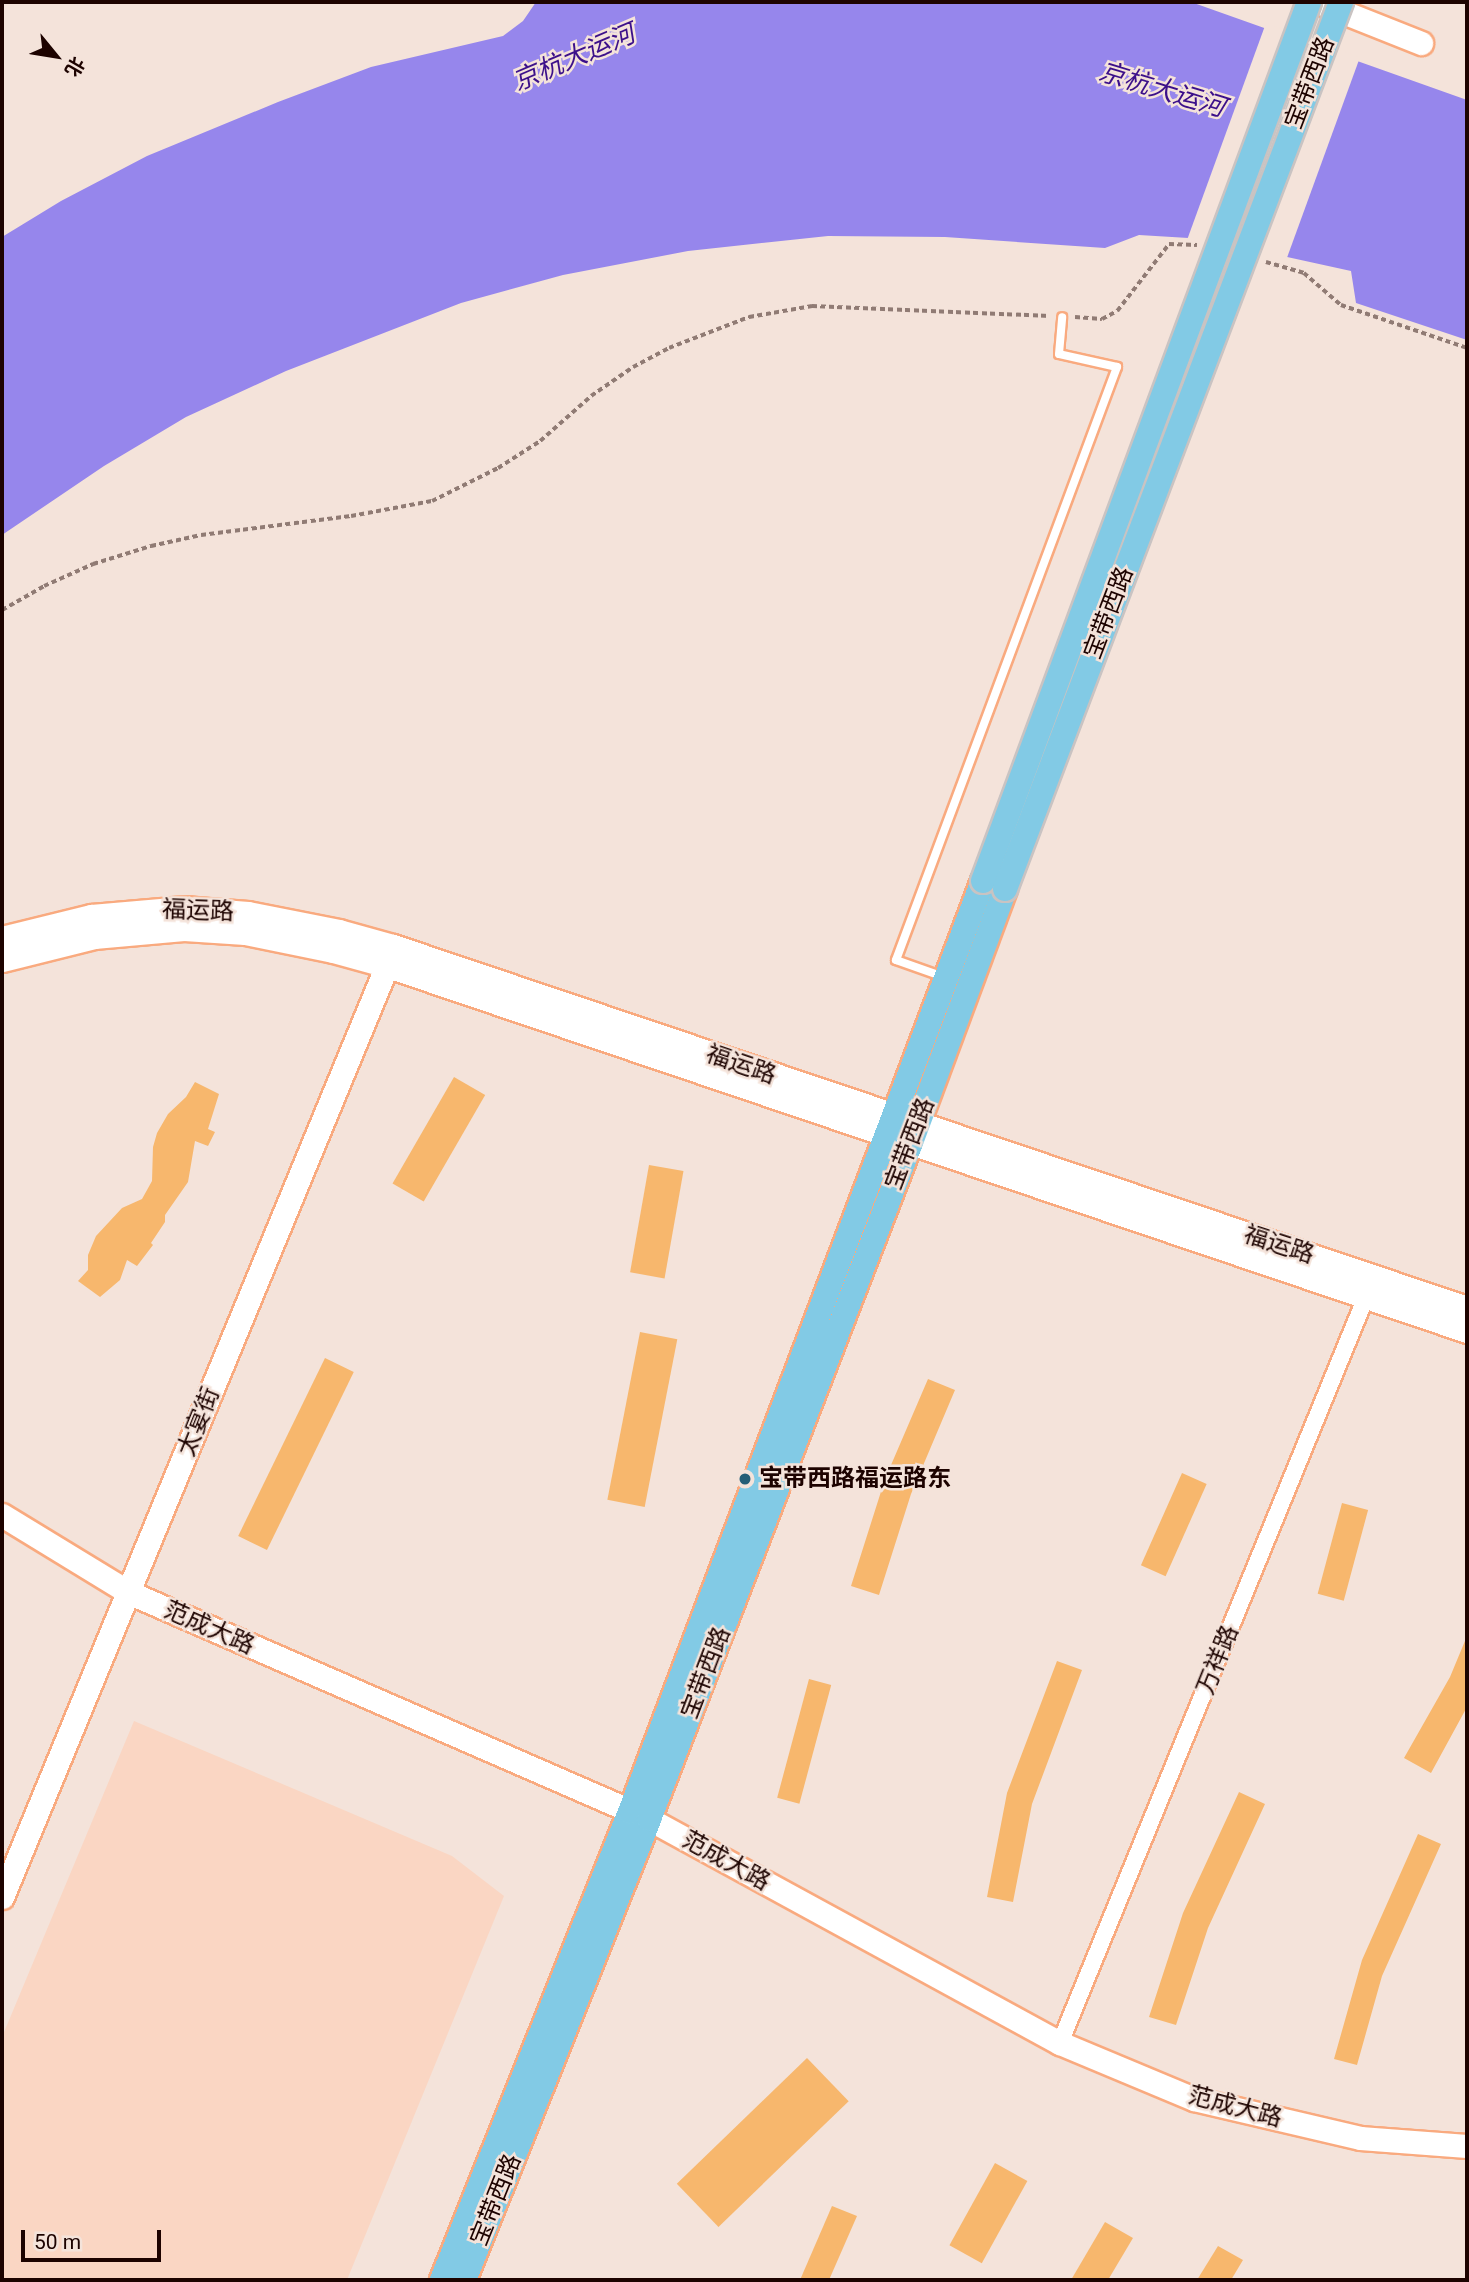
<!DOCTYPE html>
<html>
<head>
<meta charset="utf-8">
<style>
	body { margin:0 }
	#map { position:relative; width:1469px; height:2282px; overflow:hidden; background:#f4e3da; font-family:Roboto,"Noto Sans SC",sans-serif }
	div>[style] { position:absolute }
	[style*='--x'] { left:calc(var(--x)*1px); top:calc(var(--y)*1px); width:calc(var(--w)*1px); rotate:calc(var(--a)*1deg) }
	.built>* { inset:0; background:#fad6c3 }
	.water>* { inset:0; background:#9686ec }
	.pier>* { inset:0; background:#f4e3da; transform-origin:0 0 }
	.building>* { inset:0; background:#f7b76d; transform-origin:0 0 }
	.path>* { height:3.5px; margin-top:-1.75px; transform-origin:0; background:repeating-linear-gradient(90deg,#907b74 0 5px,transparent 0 8.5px) }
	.roads { filter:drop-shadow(2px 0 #f9aa7f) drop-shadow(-2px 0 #f9aa7f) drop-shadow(0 2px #f9aa7f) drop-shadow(0 -2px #f9aa7f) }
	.lane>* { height:8px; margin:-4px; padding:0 4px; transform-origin:4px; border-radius:4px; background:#fff }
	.street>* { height:16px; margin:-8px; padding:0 8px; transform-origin:8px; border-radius:8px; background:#fff }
	.secondary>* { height:23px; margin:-11.5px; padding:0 11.5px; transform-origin:11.5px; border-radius:11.5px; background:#fff }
	.primary>* { height:24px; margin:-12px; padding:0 12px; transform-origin:12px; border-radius:12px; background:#82cae5 }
	.bridges { filter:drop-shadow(2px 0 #c9c3c2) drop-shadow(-2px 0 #c9c3c2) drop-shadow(0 2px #c9c3c2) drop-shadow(0 -2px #c9c3c2) }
	.primary-bridge>* { height:24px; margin:-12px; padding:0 12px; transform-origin:12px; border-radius:12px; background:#82cae5 }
	.dots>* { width:19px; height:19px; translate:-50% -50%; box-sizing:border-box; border:4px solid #f4e3da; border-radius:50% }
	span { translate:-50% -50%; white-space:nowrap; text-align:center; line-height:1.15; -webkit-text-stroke:5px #f4e3da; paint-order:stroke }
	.street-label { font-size:24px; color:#1d0300 }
	.poi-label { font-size:24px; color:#1d0300; font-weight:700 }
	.left { translate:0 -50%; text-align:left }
	.water-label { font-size:26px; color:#3c108a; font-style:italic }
	.frame { position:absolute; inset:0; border:4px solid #1d0300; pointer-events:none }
	.north { position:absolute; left:21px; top:21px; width:70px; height:70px; -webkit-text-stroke:5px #f4e3da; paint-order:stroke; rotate:120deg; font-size:19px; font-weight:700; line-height:28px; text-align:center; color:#1d0300 }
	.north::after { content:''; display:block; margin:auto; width:24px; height:32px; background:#1d0300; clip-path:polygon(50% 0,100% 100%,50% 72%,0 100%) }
	.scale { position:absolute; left:21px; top:2230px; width:140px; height:32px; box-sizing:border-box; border:4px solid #1d0300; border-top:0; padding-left:9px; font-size:21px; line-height:24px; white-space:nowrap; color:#1d0300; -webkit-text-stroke:5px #f4e3da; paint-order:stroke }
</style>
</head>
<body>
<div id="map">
	<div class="built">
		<i style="clip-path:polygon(134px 1721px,452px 1856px,504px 1896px,347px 2280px,2px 2280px,2px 2037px)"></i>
	</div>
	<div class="water">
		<i style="clip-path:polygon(536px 2px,1191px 2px,1467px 100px,1467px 340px,1356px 303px,1351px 271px,1205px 239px,1139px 235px,1105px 248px,945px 237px,828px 236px,688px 251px,563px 275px,461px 303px,286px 371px,186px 417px,104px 466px,2px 535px,2px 237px,61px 201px,147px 156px,278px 102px,371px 67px,503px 36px,523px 21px)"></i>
	</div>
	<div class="pier">
		<i style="left:1266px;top:23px;width:100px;height:233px;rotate:20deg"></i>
	</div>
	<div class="building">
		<i style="left:454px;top:1077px;width:36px;height:123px;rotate:30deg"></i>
		<i style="clip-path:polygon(195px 1082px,219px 1094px,208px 1129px,215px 1132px,208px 1146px,195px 1141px,188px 1182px,165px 1215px,165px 1222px,151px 1243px,153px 1245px,137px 1266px,127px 1260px,120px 1280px,100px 1297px,78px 1281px,88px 1270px,88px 1255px,96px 1236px,122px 1208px,142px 1199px,152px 1181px,153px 1147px,157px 1133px,168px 1114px,186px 1097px)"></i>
		<i style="left:649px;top:1165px;width:35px;height:109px;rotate:10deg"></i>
		<i style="left:640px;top:1332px;width:38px;height:171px;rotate:11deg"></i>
		<i style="left:325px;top:1358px;width:32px;height:198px;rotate:26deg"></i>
		<i style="clip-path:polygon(928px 1379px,955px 1390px,911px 1494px,879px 1595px,851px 1586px,885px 1479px)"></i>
		<i style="left:1182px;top:1473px;width:27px;height:101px;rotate:24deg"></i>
		<i style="left:1342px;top:1503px;width:27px;height:94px;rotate:15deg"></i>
		<i style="clip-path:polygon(1467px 1636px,1467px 1707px,1431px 1773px,1404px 1758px,1450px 1677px)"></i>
		<i style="clip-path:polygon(1057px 1661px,1082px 1670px,1032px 1804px,1013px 1902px,987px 1897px,1007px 1793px)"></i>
		<i style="left:809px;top:1679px;width:23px;height:123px;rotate:15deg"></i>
		<i style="clip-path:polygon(1239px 1792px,1265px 1804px,1208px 1928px,1176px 2025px,1149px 2017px,1183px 1913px)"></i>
		<i style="clip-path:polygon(1418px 1834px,1441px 1844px,1382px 1976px,1357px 2065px,1334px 2059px,1362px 1960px)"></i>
		<i style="left:807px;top:2058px;width:60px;height:181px;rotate:46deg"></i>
		<i style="left:995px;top:2163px;width:37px;height:94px;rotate:29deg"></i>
		<i style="clip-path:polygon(832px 2206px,857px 2216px,829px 2280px,800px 2280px)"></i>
		<i style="clip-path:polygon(1105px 2222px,1133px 2238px,1108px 2280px,1071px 2280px)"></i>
		<i style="clip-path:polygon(1218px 2246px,1243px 2260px,1231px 2280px,1197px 2280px)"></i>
	</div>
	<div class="path">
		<i style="--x:1266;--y:262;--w:40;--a:16"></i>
		<i style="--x:1304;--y:273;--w:49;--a:40.9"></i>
		<i style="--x:1341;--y:305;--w:133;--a:18.8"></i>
		<i style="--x:1075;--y:317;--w:27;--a:4"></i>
		<i style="--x:1102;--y:319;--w:17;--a:-28"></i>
		<i style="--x:1117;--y:311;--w:85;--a:-52.2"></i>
		<i style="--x:1169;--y:244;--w:28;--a:2"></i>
		<i style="--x:2;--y:610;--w:48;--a:-29.7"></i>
		<i style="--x:44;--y:586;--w:54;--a:-24.2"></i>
		<i style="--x:93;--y:564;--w:61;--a:-17.2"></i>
		<i style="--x:151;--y:546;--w:51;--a:-12.4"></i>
		<i style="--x:201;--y:535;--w:151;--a:-7.2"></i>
		<i style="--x:351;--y:516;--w:82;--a:-10.5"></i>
		<i style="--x:432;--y:501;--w:74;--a:-26.6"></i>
		<i style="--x:498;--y:468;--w:50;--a:-32.7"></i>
		<i style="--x:540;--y:441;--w:68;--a:-41.4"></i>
		<i style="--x:591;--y:396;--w:51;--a:-34.6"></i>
		<i style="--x:633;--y:367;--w:41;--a:-27.8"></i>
		<i style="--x:669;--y:348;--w:86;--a:-21.2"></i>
		<i style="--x:749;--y:317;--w:64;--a:-9.9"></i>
		<i style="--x:812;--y:306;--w:238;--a:2.4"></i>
	</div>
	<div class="roads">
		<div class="lane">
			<i style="--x:944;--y:977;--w:51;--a:-160.5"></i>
			<i style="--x:896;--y:960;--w:633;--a:-69.56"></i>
			<i style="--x:1117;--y:367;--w:59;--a:-167.4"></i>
			<i style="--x:1059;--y:354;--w:37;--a:-85"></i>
		</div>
		<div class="street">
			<i style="--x:1060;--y:2043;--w:817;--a:-67.7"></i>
		</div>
		<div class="secondary">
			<i style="--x:1318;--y:2;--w:111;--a:21.7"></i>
			<i style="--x:2;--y:938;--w:92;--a:-13.9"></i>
			<i style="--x:91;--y:916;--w:93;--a:-4.9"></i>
			<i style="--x:184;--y:908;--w:64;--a:4.5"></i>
			<i style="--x:248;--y:913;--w:93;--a:11.2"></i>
			<i style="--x:339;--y:931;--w:56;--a:15.5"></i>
			<i style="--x:393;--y:946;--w:1133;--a:18.63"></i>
			<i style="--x:2;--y:960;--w:95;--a:-14"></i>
			<i style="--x:94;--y:937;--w:90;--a:-5.1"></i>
			<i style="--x:184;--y:929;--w:61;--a:3.8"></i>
			<i style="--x:245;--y:933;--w:90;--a:11.6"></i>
			<i style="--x:333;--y:951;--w:57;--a:15.3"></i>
			<i style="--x:388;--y:966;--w:1139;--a:18.69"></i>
			<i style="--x:2;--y:1515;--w:148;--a:31.4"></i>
			<i style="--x:128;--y:1592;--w:568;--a:23.54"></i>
			<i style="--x:649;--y:1819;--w:468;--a:28.6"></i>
			<i style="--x:1060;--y:2043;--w:145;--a:22.7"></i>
			<i style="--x:1194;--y:2099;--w:171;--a:13.2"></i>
			<i style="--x:1360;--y:2138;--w:107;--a:4.3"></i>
			<i style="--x:2;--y:1897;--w:1021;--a:-67.55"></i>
		</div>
		<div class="primary">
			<i style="--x:442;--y:2280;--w:504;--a:-68.11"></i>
			<i style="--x:630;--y:1812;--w:996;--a:-69.24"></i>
			<i style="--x:464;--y:2280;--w:497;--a:-68.1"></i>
			<i style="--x:649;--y:1819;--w:723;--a:-68.83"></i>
			<i style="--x:910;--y:1145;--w:273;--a:-69.6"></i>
		</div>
	</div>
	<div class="bridges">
		<div class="primary-bridge">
			<i style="--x:983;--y:881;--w:938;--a:-69.65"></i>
			<i style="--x:1005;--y:889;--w:949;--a:-69.25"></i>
		</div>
	</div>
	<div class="dots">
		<i style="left:745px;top:1479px;background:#245e77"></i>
	</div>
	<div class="street-label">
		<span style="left:1310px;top:83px;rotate:-69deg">宝带西路</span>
		<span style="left:1109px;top:613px;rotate:-69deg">宝带西路</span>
		<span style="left:198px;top:911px;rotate:2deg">福运路</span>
		<span style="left:741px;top:1065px;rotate:19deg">福运路</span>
		<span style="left:910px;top:1144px;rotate:-69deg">宝带西路</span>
		<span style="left:1279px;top:1245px;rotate:18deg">福运路</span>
		<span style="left:199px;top:1422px;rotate:-68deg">太宴街</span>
		<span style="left:209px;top:1628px;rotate:24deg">范成大路</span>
		<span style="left:1218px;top:1660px;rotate:-68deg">万祥路</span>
		<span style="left:706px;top:1673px;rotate:-69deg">宝带西路</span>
		<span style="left:726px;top:1861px;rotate:29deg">范成大路</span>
		<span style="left:1235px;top:2107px;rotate:15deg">范成大路</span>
		<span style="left:496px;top:2200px;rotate:-68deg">宝带西路</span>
	</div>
	<div class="poi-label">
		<span class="left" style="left:759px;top:1479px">宝带西路福运路东</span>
	</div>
	<div class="water-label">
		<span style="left:574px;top:58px;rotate:-23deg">京杭大运河</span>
		<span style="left:1162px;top:90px;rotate:17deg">京杭大运河</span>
	</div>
	<div class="frame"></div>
	<div class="north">北</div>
	<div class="scale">50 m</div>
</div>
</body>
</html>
